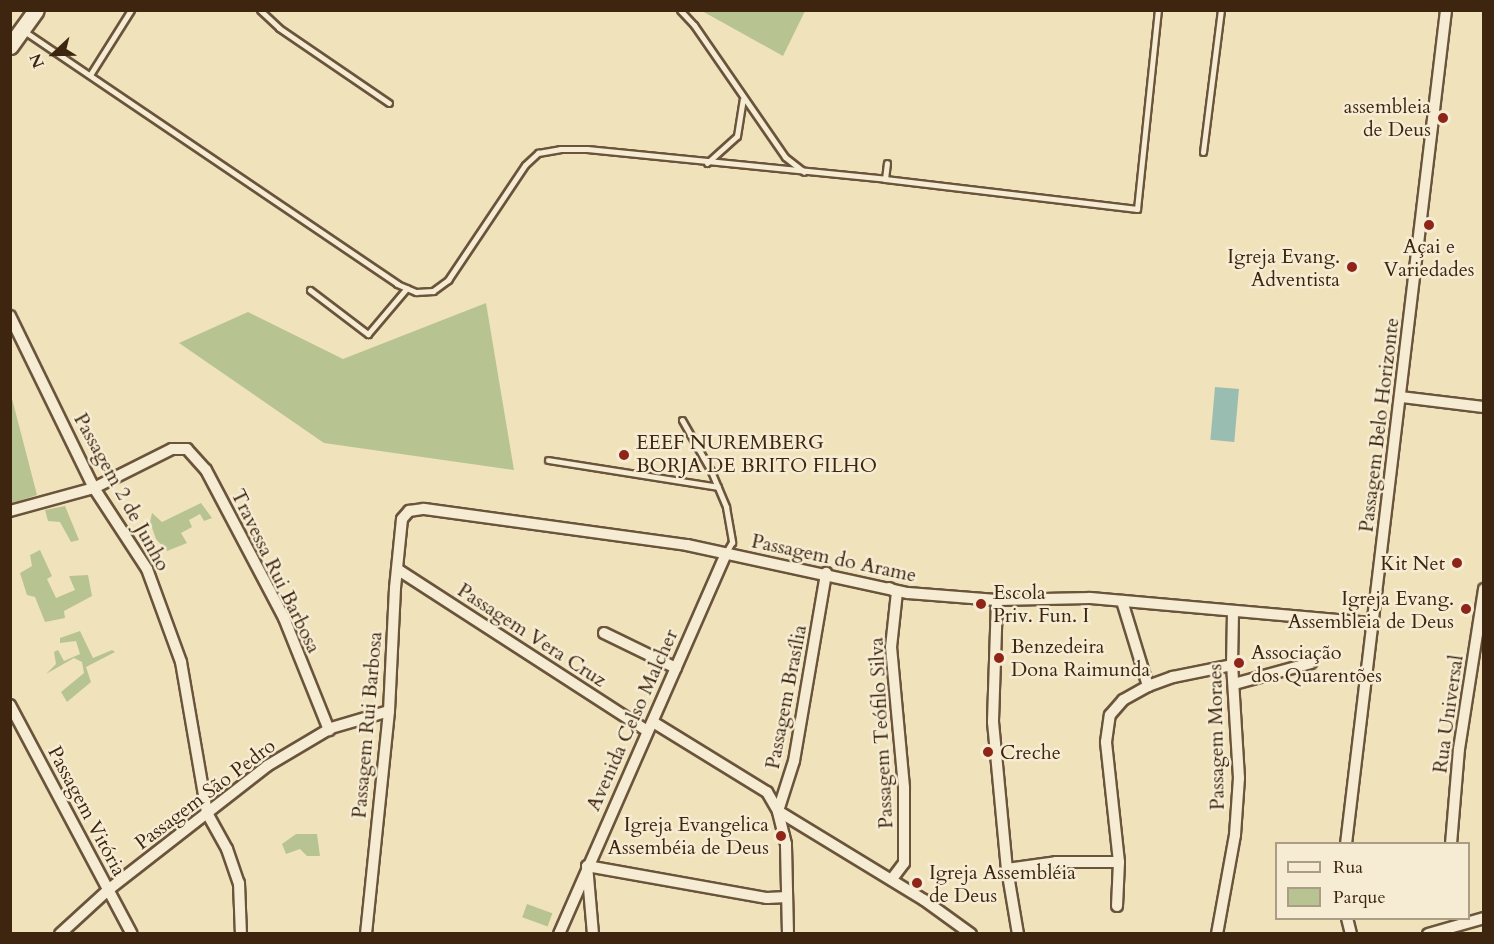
<!DOCTYPE html>
<html>
<head>
<meta charset="utf-8">
<style>
	body { margin:0 }
	#map { position:relative; width:1494px; height:944px; overflow:hidden; background:#f0e2bb; font-family:Cardo,serif }
	div>[style] { position:absolute }
	[style*='--x'] { left:calc(var(--x)*1px); top:calc(var(--y)*1px); width:calc(var(--w)*1px); rotate:calc(var(--a)*1deg) }
	.green>* { inset:0; background:#b7c492; transform-origin:0 0 }
	.water>* { inset:0; background:#9abdb2; transform-origin:0 0 }
	.roads { filter:drop-shadow(2px 0 #6a543b) drop-shadow(-2px 0 #6a543b) drop-shadow(0 2px #6a543b) drop-shadow(0 -2px #6a543b) }
	.service>* { height:5px; margin:-2.5px; padding:0 2.5px; transform-origin:2.5px; border-radius:2.5px; background:#f5ecd3 }
	.minor>* { height:10px; margin:-5px; padding:0 5px; transform-origin:5px; border-radius:5px; background:#f5ecd3 }
	.secondary>* { height:15px; margin:-7.5px; padding:0 7.5px; transform-origin:7.5px; border-radius:7.5px; background:#f5ecd3 }
	.dots>* { width:16px; height:16px; translate:-50% -50%; box-sizing:border-box; border:3px solid #f5ecd3; border-radius:50% }
	span { translate:-50% -50%; white-space:nowrap; text-align:center; line-height:1.15; -webkit-text-stroke:5px #f5ecd3; paint-order:stroke }
	.poi-label { font-size:20px; color:#3d2510 }
	.right { translate:-100% -50%; text-align:right }
	.left { translate:0 -50%; text-align:left }
	.street-label { font-size:20px; color:#3d2510 }
	.frame { position:absolute; inset:0; border:12px solid #3d2510; pointer-events:none }
	.legend { position:absolute; left:1275px; top:842px; width:195px; height:78px; box-sizing:border-box; background:#f5ecd3; border:2px solid #ab9c85; margin:0; padding:8px 10px; list-style:none; font-size:18px; color:#3d2510 }
	.legend li { display:flex; align-items:center; gap:12px; height:30px }
	.legend b { width:30px; border:2px solid #ab9c85 }
	.north { position:absolute; left:24px; top:24px; width:60px; height:60px; -webkit-text-stroke:4px #f5ecd3; paint-order:stroke; rotate:248deg; font-size:16px; font-weight:700; line-height:24px; text-align:center; color:#3d2510 }
	.north::after { content:''; display:block; margin:auto; width:21px; height:27px; background:#3d2510; clip-path:polygon(50% 0,100% 100%,50% 72%,0 100%) }
</style>
</head>
<body>
<div id="map">
	<div class="green">
		<i style="clip-path:polygon(702px 11px,805px 11px,783px 56px)"></i>
		<i style="clip-path:polygon(486px 303px,514px 470px,324px 443px,179px 343px,248px 312px,343px 359px)"></i>
		<i style="clip-path:polygon(10px 391px,37px 495px,11px 504px,10px 504px)"></i>
		<i style="clip-path:polygon(201px 503px,212px 518px,204px 521px,200px 514px,189px 520px,192px 527px,181px 533px,187px 543px,167px 551px,156px 539px,150px 522px,152px 513px,162px 522px)"></i>
		<i style="clip-path:polygon(65px 506px,79px 540px,71px 542px,60px 522px,48px 521px,45px 510px)"></i>
		<i style="clip-path:polygon(40px 550px,52px 576px,47px 579px,56px 598px,75px 590px,69px 576px,88px 575px,92px 596px,64px 611px,65px 618px,45px 622px,35px 597px,27px 595px,20px 573px,32px 566px,30px 555px)"></i>
		<i style="clip-path:polygon(80px 631px,93px 658px,112px 650px,115px 652px,86px 667px,91px 682px,67px 702px,61px 692px,84px 673px,82px 662px,74px 658px,46px 674px,56px 664px,54px 652px,58px 650px,64px 661px,80px 654px,76px 641px,60px 643px,60px 638px)"></i>
		<i style="clip-path:polygon(296px 834px,317px 834px,320px 856px,307px 856px,300px 849px,286px 854px,282px 844px)"></i>
		<i style="left:527px;top:904px;width:27px;height:14px;rotate:20deg"></i>
	</div>
	<div class="water">
		<i style="left:1215px;top:387px;width:24px;height:53px;rotate:5deg"></i>
	</div>
	<div class="roads">
		<div class="service">
			<i style="--x:260;--y:10;--w:26;--a:43"></i>
			<i style="--x:279;--y:28;--w:133;--a:34.3"></i>
			<i style="--x:680;--y:10;--w:21;--a:47"></i>
			<i style="--x:694;--y:25;--w:160;--a:55.4"></i>
			<i style="--x:785;--y:157;--w:24;--a:38"></i>
			<i style="--x:24;--y:31;--w:451;--a:34.1"></i>
			<i style="--x:397;--y:284;--w:21;--a:23"></i>
			<i style="--x:416;--y:292;--w:17;--a:-3"></i>
			<i style="--x:433;--y:291;--w:19;--a:-36"></i>
			<i style="--x:448;--y:280;--w:138;--a:-56.2"></i>
			<i style="--x:525;--y:165;--w:18;--a:-43"></i>
			<i style="--x:538;--y:153;--w:22;--a:-10"></i>
			<i style="--x:560;--y:149;--w:27;--a:0"></i>
			<i style="--x:587;--y:149;--w:300;--a:5.7"></i>
			<i style="--x:885;--y:179;--w:254;--a:6.8"></i>
			<i style="--x:1137;--y:209;--w:200;--a:-84"></i>
			<i style="--x:90;--y:75;--w:77;--a:-57.8"></i>
			<i style="--x:1203;--y:152;--w:143;--a:-82.8"></i>
			<i style="--x:707;--y:163;--w:40;--a:-42"></i>
			<i style="--x:737;--y:136;--w:37;--a:-81"></i>
			<i style="--x:885;--y:179;--w:16;--a:-83"></i>
			<i style="--x:310;--y:290;--w:73;--a:37.2"></i>
			<i style="--x:368;--y:334;--w:60;--a:-49.7"></i>
			<i style="--x:682;--y:420;--w:59;--a:60.4"></i>
			<i style="--x:711;--y:471;--w:39;--a:67"></i>
			<i style="--x:726;--y:507;--w:36;--a:80"></i>
			<i style="--x:732;--y:542;--w:14;--a:120"></i>
			<i style="--x:548;--y:460;--w:172;--a:9"></i>
		</div>
		<div class="minor">
			<i style="--x:10;--y:316;--w:191;--a:64"></i>
			<i style="--x:94;--y:488;--w:97;--a:56.8"></i>
			<i style="--x:147;--y:569;--w:99;--a:69.9"></i>
			<i style="--x:181;--y:662;--w:153;--a:80.2"></i>
			<i style="--x:207;--y:813;--w:41;--a:60.9"></i>
			<i style="--x:227;--y:849;--w:36;--a:71"></i>
			<i style="--x:239;--y:883;--w:51;--a:87.8"></i>
			<i style="--x:1401;--y:397;--w:84;--a:6.9"></i>
			<i style="--x:10;--y:511;--w:87;--a:-15.3"></i>
			<i style="--x:94;--y:488;--w:87;--a:-26.6"></i>
			<i style="--x:172;--y:449;--w:15;--a:0"></i>
			<i style="--x:187;--y:449;--w:28;--a:48"></i>
			<i style="--x:206;--y:470;--w:167;--a:62.2"></i>
			<i style="--x:284;--y:618;--w:121;--a:68.1"></i>
			<i style="--x:397;--y:569;--w:298;--a:32.9"></i>
			<i style="--x:889;--y:588;--w:9;--a:27"></i>
			<i style="--x:897;--y:592;--w:55;--a:96.2"></i>
			<i style="--x:891;--y:647;--w:142;--a:84.7"></i>
			<i style="--x:904;--y:788;--w:75;--a:90"></i>
			<i style="--x:904;--y:863;--w:21;--a:127"></i>
			<i style="--x:997;--y:600;--w:122;--a:91.9"></i>
			<i style="--x:993;--y:722;--w:148;--a:84.6"></i>
			<i style="--x:1007;--y:869;--w:66;--a:80.4"></i>
			<i style="--x:1122;--y:601;--w:89;--a:73"></i>
			<i style="--x:604;--y:633;--w:80;--a:25.9"></i>
			<i style="--x:1234;--y:684;--w:80;--a:-15.3"></i>
			<i style="--x:10;--y:705;--w:259;--a:62"></i>
			<i style="--x:653;--y:722;--w:134;--a:31.6"></i>
			<i style="--x:767;--y:792;--w:22;--a:60"></i>
			<i style="--x:778;--y:811;--w:171;--a:31.4"></i>
			<i style="--x:924;--y:900;--w:58;--a:35.9"></i>
			<i style="--x:1346;--y:844;--w:840;--a:-83.16"></i>
			<i style="--x:1451;--y:844;--w:95;--a:-85.2"></i>
			<i style="--x:1459;--y:749;--w:162;--a:-81.1"></i>
			<i style="--x:1007;--y:869;--w:49;--a:-8.1"></i>
			<i style="--x:1056;--y:862;--w:63;--a:0"></i>
			<i style="--x:1117;--y:906;--w:44;--a:-87.4"></i>
			<i style="--x:1119;--y:862;--w:121;--a:-96.2"></i>
			<i style="--x:1106;--y:742;--w:27;--a:-82"></i>
			<i style="--x:1110;--y:715;--w:20;--a:-49"></i>
			<i style="--x:1123;--y:700;--w:29;--a:-29"></i>
			<i style="--x:1148;--y:686;--w:27;--a:-20"></i>
			<i style="--x:1173;--y:677;--w:60;--a:-11.5"></i>
			<i style="--x:1347;--y:918;--w:16;--a:76"></i>
			<i style="--x:60;--y:934;--w:65;--a:-42.5"></i>
			<i style="--x:108;--y:890;--w:202;--a:-37.9"></i>
			<i style="--x:267;--y:766;--w:74;--a:-30.7"></i>
			<i style="--x:331;--y:728;--w:60;--a:-16.3"></i>
			<i style="--x:366;--y:934;--w:224;--a:-84.1"></i>
			<i style="--x:389;--y:711;--w:123;--a:-87.2"></i>
			<i style="--x:395;--y:588;--w:69;--a:-84.2"></i>
			<i style="--x:402;--y:519;--w:11;--a:-49"></i>
			<i style="--x:409;--y:511;--w:15;--a:-8"></i>
			<i style="--x:424;--y:509;--w:265;--a:7.8"></i>
			<i style="--x:687;--y:545;--w:226;--a:12.3"></i>
			<i style="--x:908;--y:593;--w:89;--a:4.5"></i>
			<i style="--x:997;--y:600;--w:93;--a:-1.2"></i>
			<i style="--x:1090;--y:598;--w:283;--a:5.1"></i>
			<i style="--x:559;--y:934;--w:414;--a:-66.3"></i>
			<i style="--x:593;--y:934;--w:68;--a:-95"></i>
			<i style="--x:587;--y:866;--w:183;--a:10.1"></i>
			<i style="--x:767;--y:898;--w:20;--a:-3"></i>
			<i style="--x:788;--y:934;--w:90;--a:-91.3"></i>
			<i style="--x:786;--y:844;--w:34;--a:-104"></i>
			<i style="--x:778;--y:811;--w:52;--a:-72.3"></i>
			<i style="--x:794;--y:761;--w:191;--a:-80.3"></i>
			<i style="--x:1217;--y:934;--w:101;--a:-79.7"></i>
			<i style="--x:1235;--y:835;--w:57;--a:-86"></i>
			<i style="--x:1239;--y:778;--w:113;--a:-93.5"></i>
			<i style="--x:1232;--y:665;--w:54;--a:-88.9"></i>
			<i style="--x:1428;--y:934;--w:58;--a:-15.9"></i>
		</div>
		<div class="secondary">
			<i style="--x:10;--y:46;--w:44;--a:-54.2"></i>
		</div>
	</div>
	<div class="dots">
		<i style="left:1443px;top:118px;background:#8f2418"></i>
		<i style="left:1429px;top:225px;background:#8f2418"></i>
		<i style="left:1352px;top:267px;background:#8f2418"></i>
		<i style="left:624px;top:455px;background:#8f2418"></i>
		<i style="left:1457px;top:563px;background:#8f2418"></i>
		<i style="left:981px;top:604px;background:#8f2418"></i>
		<i style="left:1466px;top:609px;background:#8f2418"></i>
		<i style="left:999px;top:658px;background:#8f2418"></i>
		<i style="left:1239px;top:663px;background:#8f2418"></i>
		<i style="left:988px;top:752px;background:#8f2418"></i>
		<i style="left:781px;top:836px;background:#8f2418"></i>
		<i style="left:917px;top:883px;background:#8f2418"></i>
	</div>
	<div class="poi-label">
		<span class="right" style="left:1431px;top:118px">assembleia<br>de Deus</span>
		<span style="left:1429px;top:258px">Açai e<br>Variedades</span>
		<span class="right" style="left:1340px;top:268px">Igreja Evang.<br>Adventista</span>
		<span class="left" style="left:636px;top:454px">EEEF NUREMBERG<br>BORJA DE BRITO FILHO</span>
		<span class="right" style="left:1445px;top:563px">Kit Net</span>
		<span class="left" style="left:993px;top:604px">Escola<br>Priv. Fun. I</span>
		<span class="right" style="left:1454px;top:610px">Igreja Evang.<br>Assembleia de Deus</span>
		<span class="left" style="left:1011px;top:658px">Benzedeira<br>Dona Raimunda</span>
		<span class="left" style="left:1251px;top:664px">Associação<br>dos Quarentões</span>
		<span class="left" style="left:1000px;top:752px">Creche</span>
		<span class="right" style="left:769px;top:836px">Igreja Evangelica<br>Assembéia de Deus</span>
		<span class="left" style="left:929px;top:884px">Igreja Assembléia<br>de Deus</span>
	</div>
	<div class="street-label">
		<span style="left:1379px;top:425px;rotate:-83deg">Passagem Belo Horizonte</span>
		<span style="left:122px;top:492px;rotate:61deg">Passagem 2 de Junho</span>
		<span style="left:834px;top:558px;rotate:12deg">Passagem do Arame</span>
		<span style="left:276px;top:571px;rotate:64deg">Travessa Rui Barbosa</span>
		<span style="left:532px;top:635px;rotate:33deg">Passagem Vera Cruz</span>
		<span style="left:786px;top:697px;rotate:-79deg">Passagem Brasília</span>
		<span style="left:1448px;top:714px;rotate:-82deg">Rua Universal</span>
		<span style="left:632px;top:720px;rotate:-66deg">Avenida Celso Malcher</span>
		<span style="left:367px;top:725px;rotate:-85deg">Passagem Rui Barbosa</span>
		<span style="left:881px;top:733px;rotate:-93deg">Passagem Teófilo Silva</span>
		<span style="left:1216px;top:737px;rotate:-91deg">Passagem Moraes</span>
		<span style="left:205px;top:794px;rotate:-37deg">Passagem São Pedro</span>
		<span style="left:87px;top:811px;rotate:62deg">Passagem Vitória</span>
	</div>
	<div class="frame"></div>
	<ul class="legend">
	<li><b style="height:8px;background:#f5ecd3"></b>Rua</li>
	<li><b style="height:16px;background:#b7c492"></b>Parque</li>
	</ul>
	<div class="north">N</div>
</div>
</body>
</html>
